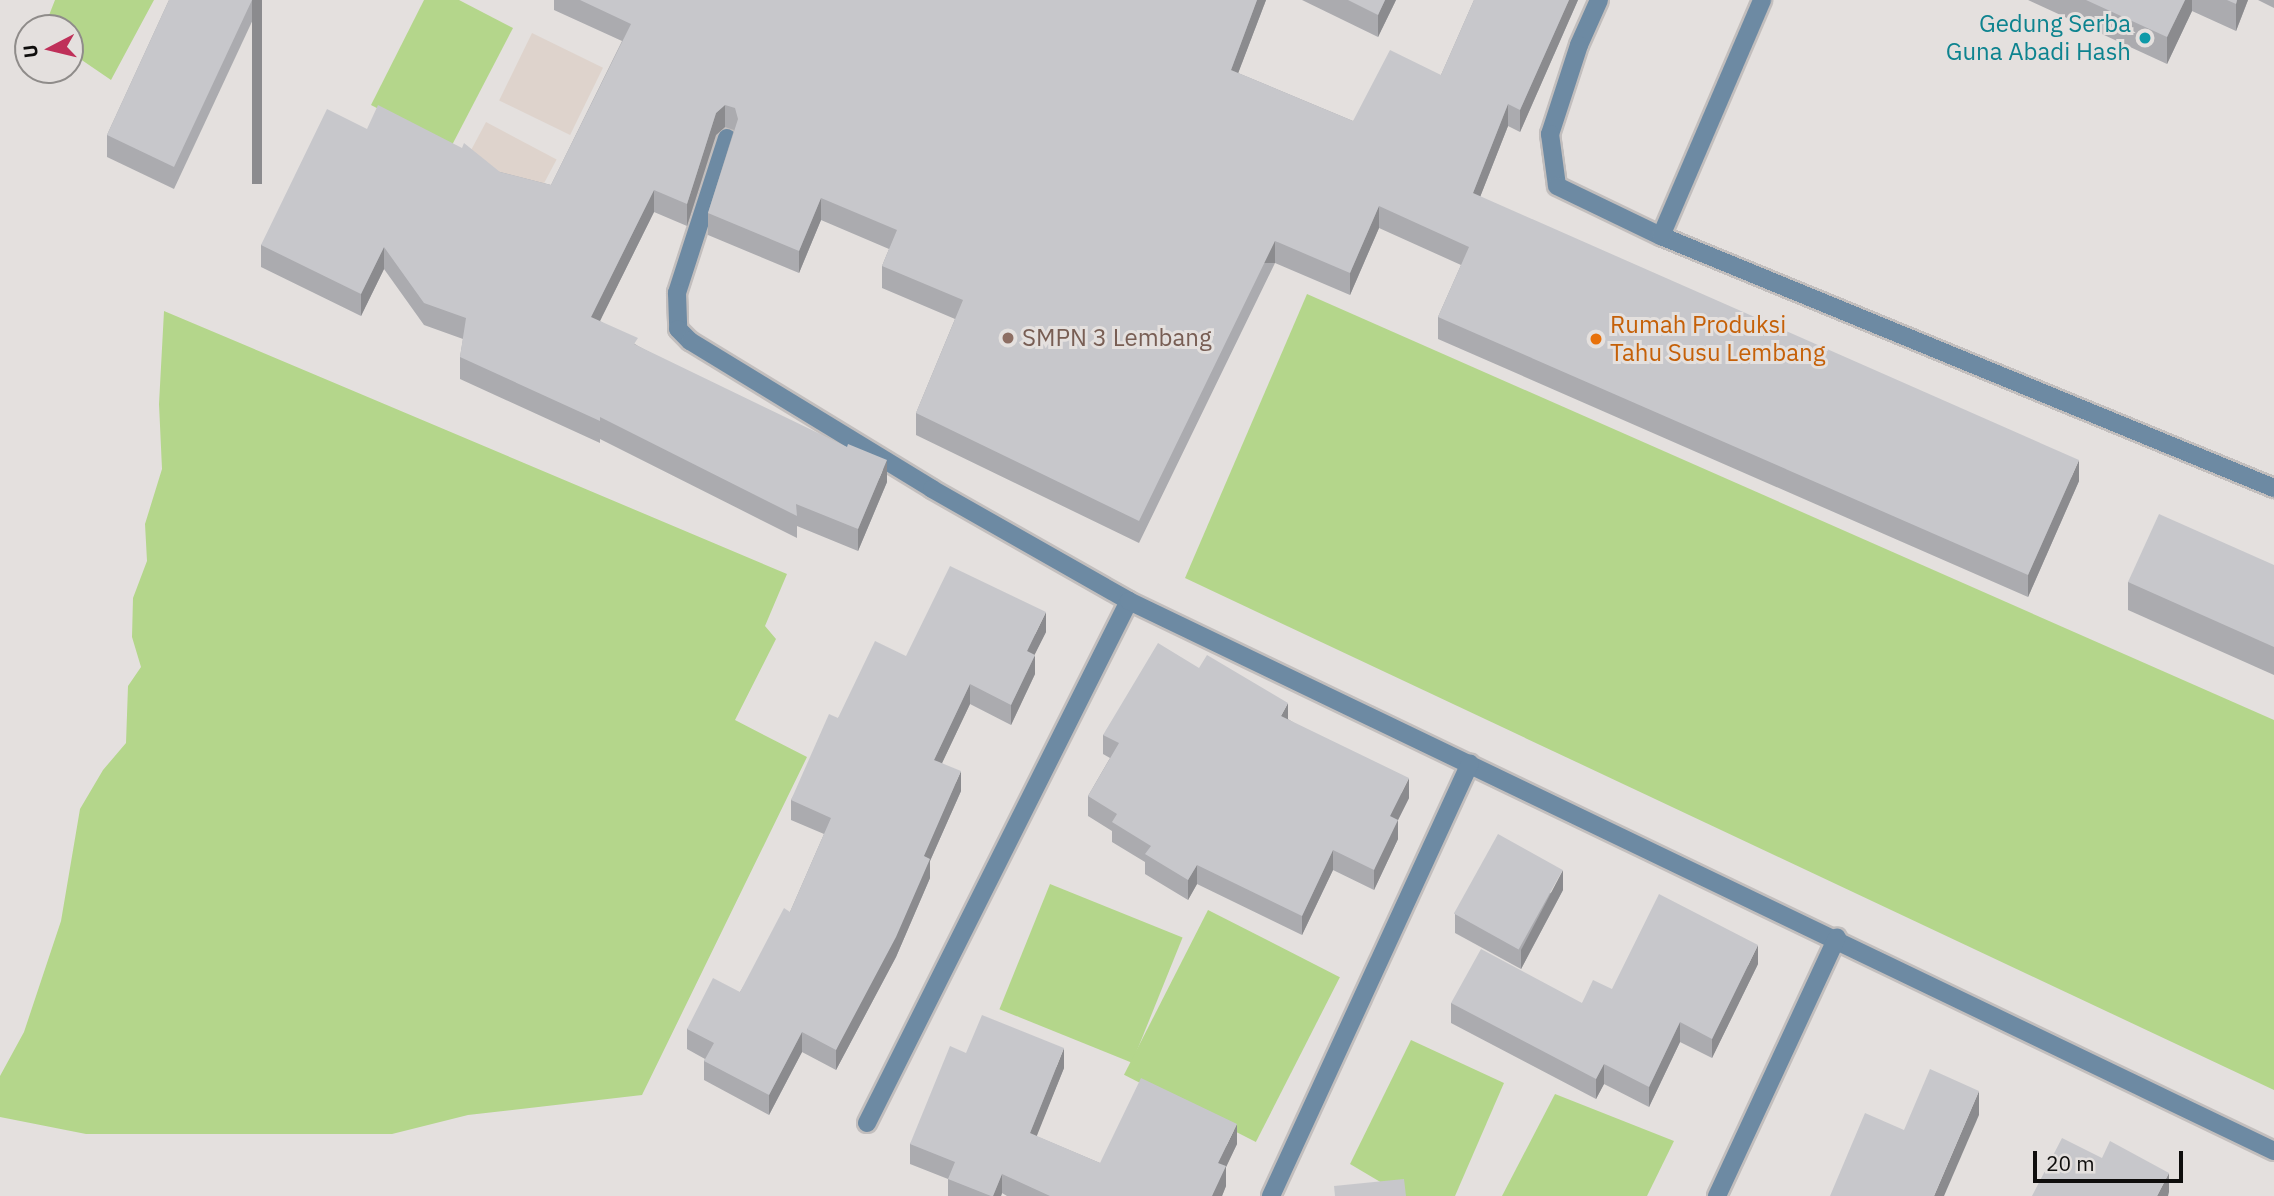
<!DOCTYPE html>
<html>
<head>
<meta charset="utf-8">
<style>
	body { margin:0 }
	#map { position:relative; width:2274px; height:1196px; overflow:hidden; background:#e4e0de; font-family:"IBM Plex Sans",sans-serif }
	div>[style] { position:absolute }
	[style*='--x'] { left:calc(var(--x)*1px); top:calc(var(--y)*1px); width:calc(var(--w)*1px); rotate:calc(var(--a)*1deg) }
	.built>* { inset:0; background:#ded3cc; transform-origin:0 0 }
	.green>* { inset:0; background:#b4d68b; transform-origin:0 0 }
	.roads { filter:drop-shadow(2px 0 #c2bebd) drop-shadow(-2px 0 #c2bebd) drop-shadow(0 2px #c2bebd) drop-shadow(0 -2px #c2bebd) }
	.minor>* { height:18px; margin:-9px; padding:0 9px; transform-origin:9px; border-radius:9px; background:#6d8aa3 }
	.wall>* { inset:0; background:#ababaf }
	.shaded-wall>* { inset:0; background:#8b8b8e; transform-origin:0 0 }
	.building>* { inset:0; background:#c7c7cb; transform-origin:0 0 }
	.dots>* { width:19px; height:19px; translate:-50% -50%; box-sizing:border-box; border:4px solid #e4e0de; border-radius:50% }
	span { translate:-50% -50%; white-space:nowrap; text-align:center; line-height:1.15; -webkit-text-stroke:6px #e4e0de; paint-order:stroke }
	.culture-label { font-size:24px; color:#0d838f }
	.right { translate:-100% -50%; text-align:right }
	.food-label { font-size:24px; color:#c56008 }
	.left { translate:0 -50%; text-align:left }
	.education-label { font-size:24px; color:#785e54 }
	.north { position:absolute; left:14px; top:14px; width:70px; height:70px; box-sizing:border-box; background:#e4e0de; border:2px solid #8f8c8a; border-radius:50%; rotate:263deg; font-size:19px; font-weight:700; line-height:28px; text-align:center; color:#0f0e0d }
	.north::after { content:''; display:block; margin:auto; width:24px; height:32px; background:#bf3059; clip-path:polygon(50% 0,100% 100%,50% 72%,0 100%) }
	.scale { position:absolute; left:2033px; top:1151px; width:150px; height:32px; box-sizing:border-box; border:4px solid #0f0e0d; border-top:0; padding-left:9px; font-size:21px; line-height:24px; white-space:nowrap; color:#0f0e0d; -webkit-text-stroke:5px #e4e0de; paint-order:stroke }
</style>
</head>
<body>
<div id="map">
	<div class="built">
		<i style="left:532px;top:33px;width:79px;height:75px;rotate:26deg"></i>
		<i style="left:486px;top:122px;width:80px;height:41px;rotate:28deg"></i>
	</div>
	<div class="green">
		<i style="clip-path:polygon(55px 0,154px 0,111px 80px,70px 52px,70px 28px,44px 28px)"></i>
		<i style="clip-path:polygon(424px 0,459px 0,513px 28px,451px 147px,371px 105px)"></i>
		<i style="clip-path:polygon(1307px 294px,2274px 720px,2274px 1090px,1185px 578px)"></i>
		<i style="clip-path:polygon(164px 311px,787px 574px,765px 626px,776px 639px,735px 720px,807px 757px,642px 1095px,468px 1115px,392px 1134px,86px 1134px,0 1117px,0 1076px,24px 1032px,61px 921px,80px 809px,103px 770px,126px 743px,128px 686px,141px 667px,132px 637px,133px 598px,147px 561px,145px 524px,162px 469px,159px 404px)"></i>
		<i style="left:1050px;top:884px;width:143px;height:135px;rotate:22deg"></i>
		<i style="left:1208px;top:910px;width:148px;height:185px;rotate:27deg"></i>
		<i style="clip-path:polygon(1411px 1040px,1504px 1083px,1455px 1196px,1404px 1196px,1350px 1164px)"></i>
		<i style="clip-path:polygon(1555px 1094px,1674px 1141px,1647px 1196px,1502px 1196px)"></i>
	</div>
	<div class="roads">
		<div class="minor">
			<i style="--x:1599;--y:0;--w:49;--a:114"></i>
			<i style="--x:1579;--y:45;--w:94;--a:108"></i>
			<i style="--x:1550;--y:134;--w:52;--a:82.3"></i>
			<i style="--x:1557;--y:186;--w:115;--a:25.7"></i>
			<i style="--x:1661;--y:236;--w:663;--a:22.35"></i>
			<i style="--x:727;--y:138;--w:163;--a:107.9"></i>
			<i style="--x:677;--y:293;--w:36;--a:88"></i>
			<i style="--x:678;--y:329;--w:17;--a:45"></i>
			<i style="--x:690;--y:341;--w:284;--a:31.4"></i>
			<i style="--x:932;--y:489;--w:227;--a:29.6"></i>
			<i style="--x:1661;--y:236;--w:257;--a:-66.8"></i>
			<i style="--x:867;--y:1123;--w:584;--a:-63.35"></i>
			<i style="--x:1129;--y:601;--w:1270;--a:25.66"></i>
			<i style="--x:1271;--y:1196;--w:476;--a:-65.3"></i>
			<i style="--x:1717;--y:1196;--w:285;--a:-65.1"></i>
		</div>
	</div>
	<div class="wall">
		<i style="clip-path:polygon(169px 0,262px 0,174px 189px,107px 157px,107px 135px)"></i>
		<i style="clip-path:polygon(554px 0,1266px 0,1238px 73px,1353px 121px,1441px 75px,1474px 0,1578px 0,1520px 132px,1508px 126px,1480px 197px,2079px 481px,2028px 597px,1438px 339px,1438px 317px,1461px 265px,1379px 228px,1350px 295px,1275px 263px,1139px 543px,916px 435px,916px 413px,955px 319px,882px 288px,882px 266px,889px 249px,821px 220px,799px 273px,708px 235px,708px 213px,734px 130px,725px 127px,716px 135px,687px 226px,654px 212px,600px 321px,638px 346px,887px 482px,858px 551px,797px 526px,797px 538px,600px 439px,600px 443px,460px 379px,460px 357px,463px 339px,424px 325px,384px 269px,361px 316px,261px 267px,261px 245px,367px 129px,500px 172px,551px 185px,622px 41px,554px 10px)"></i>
		<i style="clip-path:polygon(1302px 0,1396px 0,1378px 37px)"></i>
		<i style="clip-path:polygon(2028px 0,2248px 0,2236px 31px,2192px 11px,2167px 64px)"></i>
		<i style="clip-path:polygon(2258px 0,2274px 0,2274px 8px)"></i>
		<i style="clip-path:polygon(2274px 565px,2274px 675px,2128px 610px,2128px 582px)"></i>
		<i style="clip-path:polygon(1046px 632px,1034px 655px,1035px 674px,1011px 725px,970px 704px,942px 763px,961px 791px,930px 861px,930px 878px,896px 957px,836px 1070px,802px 1052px,769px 1115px,704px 1080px,704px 1061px,705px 1059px,687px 1049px,687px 1029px,740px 992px,790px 912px,824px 834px,791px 820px,791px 800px,838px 718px,906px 656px)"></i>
		<i style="clip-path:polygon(1199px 668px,1288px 719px,1409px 798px,1398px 820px,1398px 839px,1374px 890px,1333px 870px,1302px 935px,1197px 884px,1188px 900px,1145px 874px,1145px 862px,1112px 842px,1112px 831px,1088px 816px,1088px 796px,1110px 758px,1103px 754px,1103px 735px)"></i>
		<i style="clip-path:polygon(1563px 890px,1521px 969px,1455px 933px,1455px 914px)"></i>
		<i style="clip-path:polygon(1758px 964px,1712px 1058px,1680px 1042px,1649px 1107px,1604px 1084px,1596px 1099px,1451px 1023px,1451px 1003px,1582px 1003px,1612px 989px)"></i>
		<i style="clip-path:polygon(966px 1053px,1064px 1068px,1036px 1136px,1100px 1163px,1237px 1144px,1226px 1166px,1226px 1186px,1222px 1196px,1007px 1196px,1002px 1193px,1001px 1196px,948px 1196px,948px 1179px,910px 1164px,910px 1144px)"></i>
	</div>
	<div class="shaded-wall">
		<i style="left:252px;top:0;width:10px;height:184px"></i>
		<i style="clip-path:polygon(1257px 0,1266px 0,1231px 92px,1231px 70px)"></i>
		<i style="clip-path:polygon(1385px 0,1396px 0,1378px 37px,1378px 15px)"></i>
		<i style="clip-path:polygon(1569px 0,1578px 0,1520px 132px,1520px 110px)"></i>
		<i style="clip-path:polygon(2185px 0,2192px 0,2192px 11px,2167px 64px,2167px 37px)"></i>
		<i style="clip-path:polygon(2237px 0,2248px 0,2236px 31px,2236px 4px)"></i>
		<i style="clip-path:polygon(1508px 104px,1508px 126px,1473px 215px,1473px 193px)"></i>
		<i style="clip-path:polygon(725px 105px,725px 127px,716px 135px,687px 226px,687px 204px,716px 113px)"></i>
		<i style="clip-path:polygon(654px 190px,654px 212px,591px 339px,591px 317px)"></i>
		<i style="clip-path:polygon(821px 198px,821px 220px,799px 273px,799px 251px)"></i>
		<i style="clip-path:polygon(1379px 206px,1379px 228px,1350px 295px,1350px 273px)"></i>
		<i style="left:1275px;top:241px;width:22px;height:311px;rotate:90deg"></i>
		<i style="clip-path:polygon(384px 247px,384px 269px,361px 316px,361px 294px)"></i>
		<i style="clip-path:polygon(887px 460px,887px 482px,858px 551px,858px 529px)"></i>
		<i style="clip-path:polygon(2079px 460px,2079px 481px,2028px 597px,2028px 575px)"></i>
		<i style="clip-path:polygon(1046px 612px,1046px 632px,1027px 670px,1027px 651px)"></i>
		<i style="clip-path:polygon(1035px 655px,1035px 674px,1011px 725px,1011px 705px)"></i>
		<i style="clip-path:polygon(970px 684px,970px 704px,934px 780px,934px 760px)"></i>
		<i style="clip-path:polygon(1288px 703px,1288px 723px,1281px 716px)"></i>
		<i style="clip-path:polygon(961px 771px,961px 791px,930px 861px,930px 878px,896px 957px,836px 1070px,836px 1050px)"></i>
		<i style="clip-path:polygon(1409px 778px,1409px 798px,1398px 820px,1398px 839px,1374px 890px,1374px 870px,1390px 816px)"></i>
		<i style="clip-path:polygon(1333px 850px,1333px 870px,1302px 935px,1302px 916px)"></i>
		<i style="clip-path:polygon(1197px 865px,1197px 884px,1188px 900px,1188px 880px)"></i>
		<i style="clip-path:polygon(1563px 870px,1563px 890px,1521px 969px,1521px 950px)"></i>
		<i style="clip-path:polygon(1758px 945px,1758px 964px,1712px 1058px,1712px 1039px)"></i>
		<i style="clip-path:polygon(1680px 1022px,1680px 1042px,1649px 1107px,1649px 1087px)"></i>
		<i style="clip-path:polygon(802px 1032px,802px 1052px,769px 1115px,769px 1095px)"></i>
		<i style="clip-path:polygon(1064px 1048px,1064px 1068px,1030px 1153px,1030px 1133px)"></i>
		<i style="clip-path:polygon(1604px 1064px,1604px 1084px,1596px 1099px,1596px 1079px)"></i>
		<i style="clip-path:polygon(1979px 1091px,1979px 1115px,1944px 1196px,1934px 1196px)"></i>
		<i style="clip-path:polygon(1237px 1124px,1237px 1144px,1221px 1178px,1226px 1166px,1226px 1186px,1222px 1196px,1212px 1196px,1218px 1163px)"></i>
		<i style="clip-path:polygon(2169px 1173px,2169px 1192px,2168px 1196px,2157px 1196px)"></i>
		<i style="clip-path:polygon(1002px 1174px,1002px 1193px,1001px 1196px,993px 1196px)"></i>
	</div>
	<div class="building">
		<i style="clip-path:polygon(169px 0,252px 0,174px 167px,107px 135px)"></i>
		<i style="clip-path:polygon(580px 0,1257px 0,1231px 70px,1353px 121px,1390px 50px,1441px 75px,1474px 0,1569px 0,1520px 110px,1508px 104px,1473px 193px,2079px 460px,2028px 575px,1438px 317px,1469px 247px,1379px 206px,1350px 273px,1275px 241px,1139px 521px,916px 413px,963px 300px,882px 266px,897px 230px,821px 198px,799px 251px,708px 213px,738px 119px,735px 108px,725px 105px,716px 113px,687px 204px,654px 190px,591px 317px,638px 338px,634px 344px,847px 447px,848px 444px,887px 460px,858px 529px,796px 504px,797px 516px,600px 417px,600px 421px,460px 357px,466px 318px,424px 303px,384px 247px,361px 294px,261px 245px,327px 109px,367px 129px,378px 105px,462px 148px,464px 143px,500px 172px,551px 185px,631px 24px)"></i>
		<i style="clip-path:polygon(1348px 0,1385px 0,1378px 15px)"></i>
		<i style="clip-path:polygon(2086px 0,2185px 0,2167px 37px)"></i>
		<i style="clip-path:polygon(2227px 0,2237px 0,2236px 4px)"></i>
		<i style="clip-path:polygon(2159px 514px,2274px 565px,2274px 647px,2128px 582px)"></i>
		<i style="clip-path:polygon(950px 566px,1046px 612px,1027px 651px,1035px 655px,1011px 705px,970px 684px,934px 760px,961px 771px,924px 856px,930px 859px,896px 937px,836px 1050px,802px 1032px,769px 1095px,704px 1061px,714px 1043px,687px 1029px,713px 978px,740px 992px,784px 908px,790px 912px,831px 818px,791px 800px,829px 714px,838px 718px,875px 641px,906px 656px)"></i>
		<i style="clip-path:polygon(1158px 643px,1199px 668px,1207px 655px,1288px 703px,1281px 716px,1409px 778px,1390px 816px,1398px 820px,1374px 870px,1333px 850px,1302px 916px,1197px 865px,1188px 880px,1145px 854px,1151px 846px,1112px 822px,1117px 814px,1088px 796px,1119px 743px,1103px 735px)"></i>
		<i style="left:1498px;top:834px;width:74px;height:91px;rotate:29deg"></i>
		<i style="clip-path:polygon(1659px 894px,1758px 945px,1712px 1039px,1680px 1022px,1649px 1087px,1604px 1064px,1596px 1079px,1451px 1003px,1481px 949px,1582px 1003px,1593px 980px,1612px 989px)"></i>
		<i style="clip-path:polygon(982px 1015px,1064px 1048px,1030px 1133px,1100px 1163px,1141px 1078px,1237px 1124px,1218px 1163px,1226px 1166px,1212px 1196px,1050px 1196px,1002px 1174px,993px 1196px,991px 1196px,948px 1179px,955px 1162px,910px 1144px,950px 1046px,966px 1053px)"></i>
		<i style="clip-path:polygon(1930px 1069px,1979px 1091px,1934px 1196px,1830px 1196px,1865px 1113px,1904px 1130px)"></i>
		<i style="clip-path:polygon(2062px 1138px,2102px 1158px,2110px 1141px,2169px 1173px,2157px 1196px,2032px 1196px)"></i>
		<i style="clip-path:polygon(1404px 1179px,1406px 1196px,1335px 1196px,1334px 1186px)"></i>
	</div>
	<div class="dots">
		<i style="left:2145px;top:38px;background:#0f9aa8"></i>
		<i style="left:1008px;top:338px;background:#8d6e63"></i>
		<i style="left:1596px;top:339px;background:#e8710a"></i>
	</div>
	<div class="culture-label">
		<span class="right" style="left:2131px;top:38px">Gedung Serba<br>Guna Abadi Hash</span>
	</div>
	<div class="food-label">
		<span class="left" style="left:1610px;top:339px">Rumah Produksi<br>Tahu Susu Lembang</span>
	</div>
	<div class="education-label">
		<span class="left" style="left:1022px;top:338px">SMPN 3 Lembang</span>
	</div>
	<div class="north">U</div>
	<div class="scale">20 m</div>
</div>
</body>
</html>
